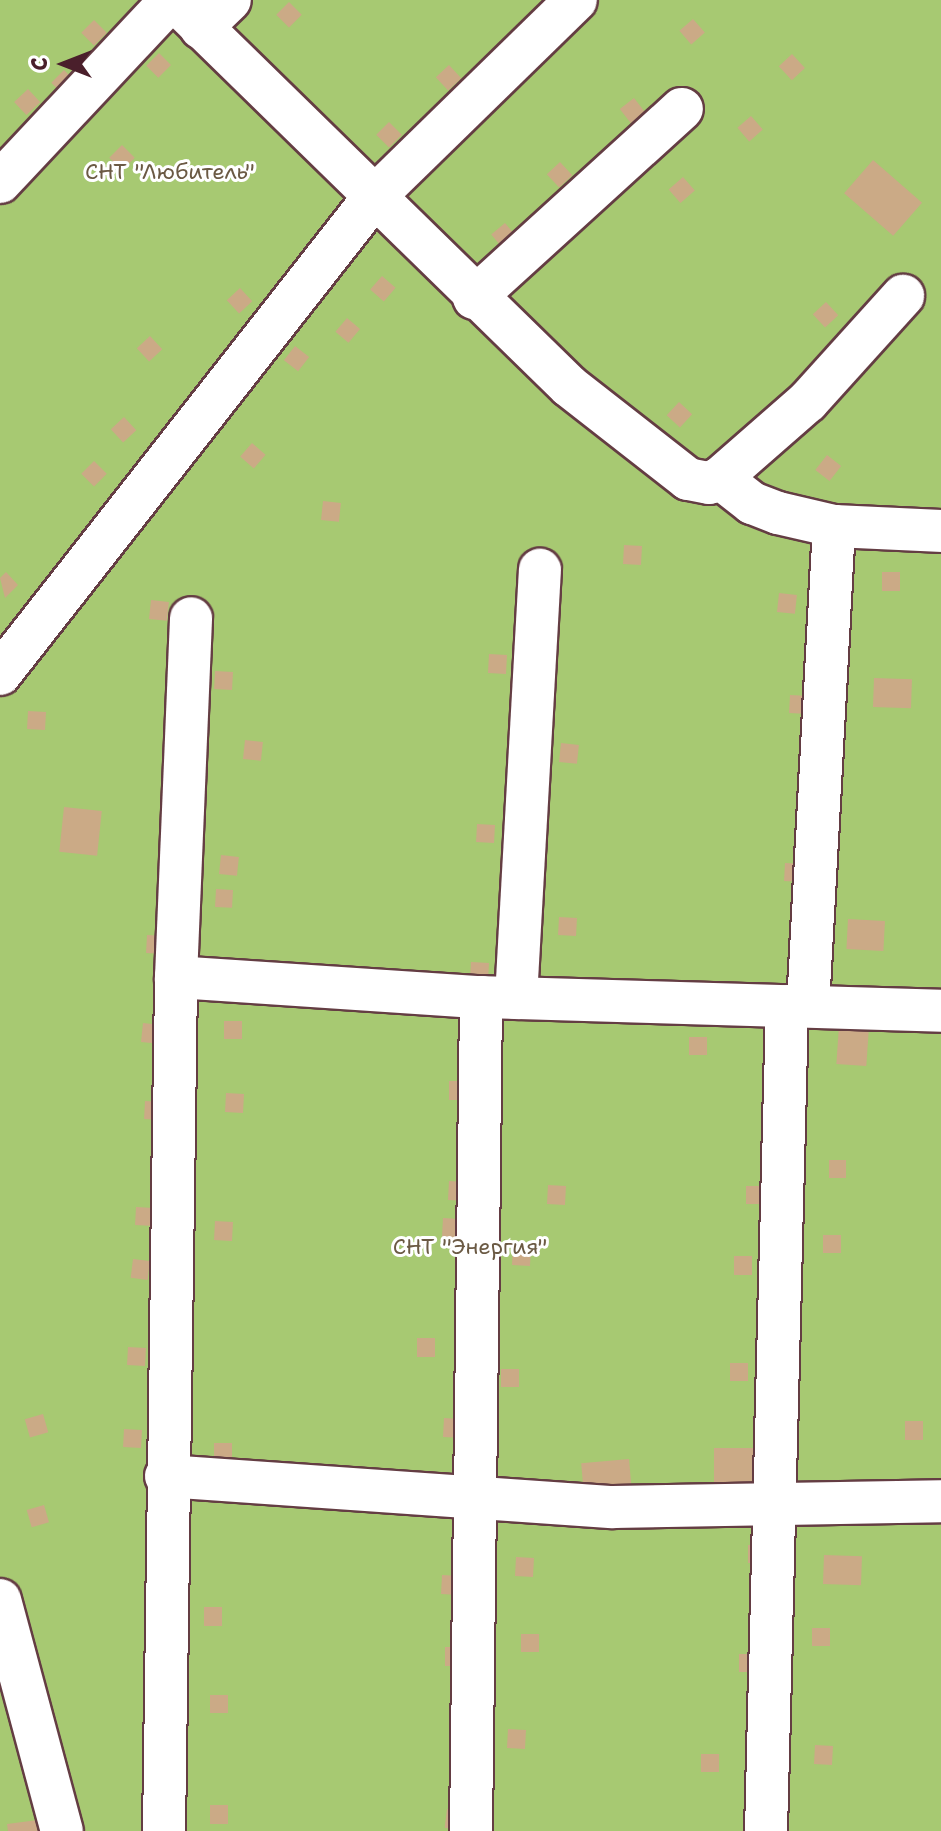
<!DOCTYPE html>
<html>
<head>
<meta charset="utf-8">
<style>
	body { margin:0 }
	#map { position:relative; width:941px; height:1831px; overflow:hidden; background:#f5e6ce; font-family:"Shantell Sans",sans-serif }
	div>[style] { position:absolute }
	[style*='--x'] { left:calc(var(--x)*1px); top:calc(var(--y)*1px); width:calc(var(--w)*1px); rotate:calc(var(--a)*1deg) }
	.green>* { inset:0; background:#a7c972; transform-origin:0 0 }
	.building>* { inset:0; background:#cbaa86; transform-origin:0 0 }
	.roads { filter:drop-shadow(2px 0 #643d43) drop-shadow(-2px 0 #643d43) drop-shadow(0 2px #643d43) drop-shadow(0 -2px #643d43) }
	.minor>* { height:42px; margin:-21px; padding:0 21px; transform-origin:21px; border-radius:21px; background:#fff }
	span { translate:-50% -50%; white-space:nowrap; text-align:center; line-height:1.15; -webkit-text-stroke:6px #fff; paint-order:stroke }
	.park-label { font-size:22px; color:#6b5a44 }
	.north { position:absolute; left:24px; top:24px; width:80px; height:80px; -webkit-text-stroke:6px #fff; paint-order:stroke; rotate:270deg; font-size:22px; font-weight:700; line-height:32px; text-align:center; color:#4a1f2b }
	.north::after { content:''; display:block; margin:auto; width:28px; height:36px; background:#4a1f2b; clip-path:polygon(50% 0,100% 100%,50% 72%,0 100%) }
</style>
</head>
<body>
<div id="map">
	<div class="green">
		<i style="left:0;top:0;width:941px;height:1831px"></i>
	</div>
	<div class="building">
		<i style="left:289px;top:2px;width:18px;height:18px;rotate:45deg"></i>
		<i style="left:693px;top:19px;width:18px;height:18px;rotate:49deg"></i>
		<i style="left:94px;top:20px;width:18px;height:18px;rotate:45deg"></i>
		<i style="left:159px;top:53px;width:17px;height:18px;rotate:45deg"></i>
		<i style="left:792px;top:54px;width:19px;height:18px;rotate:47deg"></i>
		<i style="left:449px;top:65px;width:18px;height:18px;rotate:47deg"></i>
		<i style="left:64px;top:70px;width:18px;height:18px;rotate:45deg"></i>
		<i style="left:28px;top:89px;width:18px;height:19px;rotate:47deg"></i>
		<i style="left:634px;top:98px;width:18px;height:18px;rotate:52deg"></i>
		<i style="left:751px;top:116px;width:18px;height:18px;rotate:49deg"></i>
		<i style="left:389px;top:122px;width:18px;height:18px;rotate:45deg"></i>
		<i style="left:122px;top:145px;width:18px;height:18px;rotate:45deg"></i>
		<i style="left:873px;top:160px;width:65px;height:44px;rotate:41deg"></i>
		<i style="left:560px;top:162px;width:18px;height:18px;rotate:47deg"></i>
		<i style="left:683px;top:177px;width:18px;height:19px;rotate:49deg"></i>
		<i style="left:505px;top:223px;width:17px;height:18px;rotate:50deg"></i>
		<i style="left:382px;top:276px;width:18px;height:18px;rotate:41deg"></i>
		<i style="left:240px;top:288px;width:18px;height:18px;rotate:47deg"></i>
		<i style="left:826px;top:302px;width:18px;height:18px;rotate:47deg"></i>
		<i style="left:347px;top:318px;width:17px;height:18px;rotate:40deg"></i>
		<i style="left:150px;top:336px;width:18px;height:18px;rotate:47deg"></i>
		<i style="left:295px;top:346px;width:18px;height:18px;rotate:38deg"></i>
		<i style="left:679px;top:402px;width:18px;height:18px;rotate:43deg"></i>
		<i style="left:124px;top:417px;width:18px;height:18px;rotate:47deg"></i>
		<i style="left:252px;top:443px;width:18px;height:18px;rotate:41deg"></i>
		<i style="left:827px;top:455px;width:18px;height:19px;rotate:38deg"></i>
		<i style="left:94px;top:461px;width:18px;height:18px;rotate:45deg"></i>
		<i style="left:323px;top:501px;width:18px;height:19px;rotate:6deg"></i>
		<i style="left:624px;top:545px;width:18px;height:19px;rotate:3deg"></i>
		<i style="clip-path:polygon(6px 572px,18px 585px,5px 598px,0 578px)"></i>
		<i style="left:882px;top:572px;width:18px;height:19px"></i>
		<i style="left:779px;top:593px;width:18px;height:19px;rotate:6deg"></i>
		<i style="left:151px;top:600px;width:18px;height:19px;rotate:6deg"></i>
		<i style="left:489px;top:654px;width:18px;height:19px;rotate:3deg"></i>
		<i style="left:215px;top:671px;width:18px;height:18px;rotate:3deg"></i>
		<i style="left:874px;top:678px;width:38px;height:29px;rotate:2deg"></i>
		<i style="left:790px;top:695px;width:19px;height:18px;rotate:3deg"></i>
		<i style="left:28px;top:711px;width:18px;height:18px;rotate:3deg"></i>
		<i style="left:245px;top:740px;width:18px;height:19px;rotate:6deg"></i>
		<i style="left:561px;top:743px;width:18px;height:19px;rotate:6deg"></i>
		<i style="left:64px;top:807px;width:38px;height:45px;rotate:6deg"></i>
		<i style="left:477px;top:824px;width:18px;height:18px;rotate:3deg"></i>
		<i style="left:221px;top:855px;width:18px;height:19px;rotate:6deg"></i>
		<i style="left:785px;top:863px;width:18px;height:18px;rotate:3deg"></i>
		<i style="left:216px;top:889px;width:17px;height:18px;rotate:3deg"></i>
		<i style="left:559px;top:917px;width:18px;height:18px;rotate:3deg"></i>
		<i style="left:848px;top:919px;width:37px;height:30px;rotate:3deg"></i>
		<i style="left:147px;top:935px;width:18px;height:18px;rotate:3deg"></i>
		<i style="left:471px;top:962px;width:18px;height:19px;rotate:3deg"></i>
		<i style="left:224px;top:1021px;width:18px;height:18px"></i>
		<i style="left:143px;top:1023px;width:18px;height:19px;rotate:6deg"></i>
		<i style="left:839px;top:1026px;width:30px;height:38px;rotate:4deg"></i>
		<i style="left:689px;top:1037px;width:18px;height:18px"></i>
		<i style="left:449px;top:1081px;width:17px;height:19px"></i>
		<i style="left:226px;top:1093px;width:18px;height:19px;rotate:3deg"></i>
		<i style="left:145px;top:1101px;width:18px;height:18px;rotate:3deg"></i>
		<i style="left:829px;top:1160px;width:17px;height:18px"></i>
		<i style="left:449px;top:1181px;width:17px;height:19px;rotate:3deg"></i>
		<i style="left:548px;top:1185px;width:18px;height:19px;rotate:3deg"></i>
		<i style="left:746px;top:1186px;width:18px;height:18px"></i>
		<i style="left:136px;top:1207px;width:18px;height:18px;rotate:3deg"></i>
		<i style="left:443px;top:1218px;width:18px;height:19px;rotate:3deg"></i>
		<i style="left:215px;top:1221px;width:18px;height:19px;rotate:3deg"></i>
		<i style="left:823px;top:1235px;width:18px;height:18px"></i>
		<i style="left:513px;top:1246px;width:18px;height:19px;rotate:3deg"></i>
		<i style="left:734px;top:1256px;width:18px;height:19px"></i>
		<i style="left:133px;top:1259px;width:17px;height:19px;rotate:7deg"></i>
		<i style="left:417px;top:1338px;width:18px;height:19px"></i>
		<i style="left:128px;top:1347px;width:18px;height:18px;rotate:3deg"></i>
		<i style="left:730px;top:1363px;width:18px;height:18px"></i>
		<i style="left:501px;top:1369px;width:18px;height:18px"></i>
		<i style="left:43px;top:1414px;width:19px;height:19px;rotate:74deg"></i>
		<i style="left:444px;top:1418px;width:17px;height:19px;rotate:3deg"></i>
		<i style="left:905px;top:1421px;width:18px;height:19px"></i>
		<i style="left:124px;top:1429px;width:18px;height:18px;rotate:3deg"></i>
		<i style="left:214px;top:1443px;width:18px;height:18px"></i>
		<i style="left:714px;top:1448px;width:47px;height:35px"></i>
		<i style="left:629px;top:1459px;width:36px;height:48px;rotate:85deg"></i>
		<i style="left:44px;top:1505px;width:18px;height:18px;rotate:74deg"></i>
		<i style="left:748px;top:1545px;width:18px;height:18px"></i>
		<i style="left:824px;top:1555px;width:38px;height:29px;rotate:2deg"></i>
		<i style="left:516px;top:1557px;width:18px;height:19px;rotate:3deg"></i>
		<i style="left:442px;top:1575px;width:18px;height:19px;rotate:3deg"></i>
		<i style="left:204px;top:1607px;width:18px;height:19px"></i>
		<i style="left:812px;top:1628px;width:18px;height:18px"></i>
		<i style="left:521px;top:1634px;width:18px;height:18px"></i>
		<i style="left:445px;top:1647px;width:18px;height:19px"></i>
		<i style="left:739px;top:1654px;width:18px;height:18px"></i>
		<i style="left:210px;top:1695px;width:18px;height:18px"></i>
		<i style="left:508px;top:1729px;width:18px;height:19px;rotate:3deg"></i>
		<i style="left:815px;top:1745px;width:18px;height:19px;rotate:3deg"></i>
		<i style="left:701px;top:1754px;width:18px;height:18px"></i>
		<i style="left:210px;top:1805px;width:18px;height:19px"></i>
		<i style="left:447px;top:1809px;width:17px;height:19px;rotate:7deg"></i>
		<i style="clip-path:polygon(38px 1820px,39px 1831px,8px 1831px,7px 1824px)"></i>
	</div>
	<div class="roads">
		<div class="minor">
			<i style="--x:174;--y:0;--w:552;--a:44.34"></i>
			<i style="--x:569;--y:386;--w:151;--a:38"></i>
			<i style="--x:688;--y:479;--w:21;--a:11"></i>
			<i style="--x:709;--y:483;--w:12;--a:-24"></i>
			<i style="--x:720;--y:478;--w:117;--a:-41.2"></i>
			<i style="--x:808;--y:401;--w:142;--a:-47.9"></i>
			<i style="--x:201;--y:28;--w:40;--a:-44"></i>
			<i style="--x:0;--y:182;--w:250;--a:-46.8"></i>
			<i style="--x:474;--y:298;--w:281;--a:-42.3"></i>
			<i style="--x:720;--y:478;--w:41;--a:38"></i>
			<i style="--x:752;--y:503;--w:28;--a:21"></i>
			<i style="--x:778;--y:513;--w:57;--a:13.1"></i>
			<i style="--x:834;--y:526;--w:107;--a:2.7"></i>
			<i style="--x:0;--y:674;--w:606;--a:-51.9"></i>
			<i style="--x:374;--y:197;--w:282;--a:-44.3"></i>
			<i style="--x:176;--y:977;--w:306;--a:3.8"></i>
			<i style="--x:481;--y:997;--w:460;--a:1.7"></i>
			<i style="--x:516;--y:998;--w:429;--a:-86.8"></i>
			<i style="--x:808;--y:1006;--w:481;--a:-86.9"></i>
			<i style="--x:166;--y:1476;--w:448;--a:4"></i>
			<i style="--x:613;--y:1507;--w:328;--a:-1"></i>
			<i style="--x:0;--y:1600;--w:239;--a:75"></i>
			<i style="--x:164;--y:1831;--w:854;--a:-89.19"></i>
			<i style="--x:176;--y:977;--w:359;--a:-87.6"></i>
			<i style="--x:471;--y:1831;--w:834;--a:-89.31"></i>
			<i style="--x:766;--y:1831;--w:825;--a:-88.54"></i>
		</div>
	</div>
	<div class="park-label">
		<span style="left:170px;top:172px">СНТ "Любитель"</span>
		<span style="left:470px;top:1247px">СНТ "Энергия"</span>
	</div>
	<div class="north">С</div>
</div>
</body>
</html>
